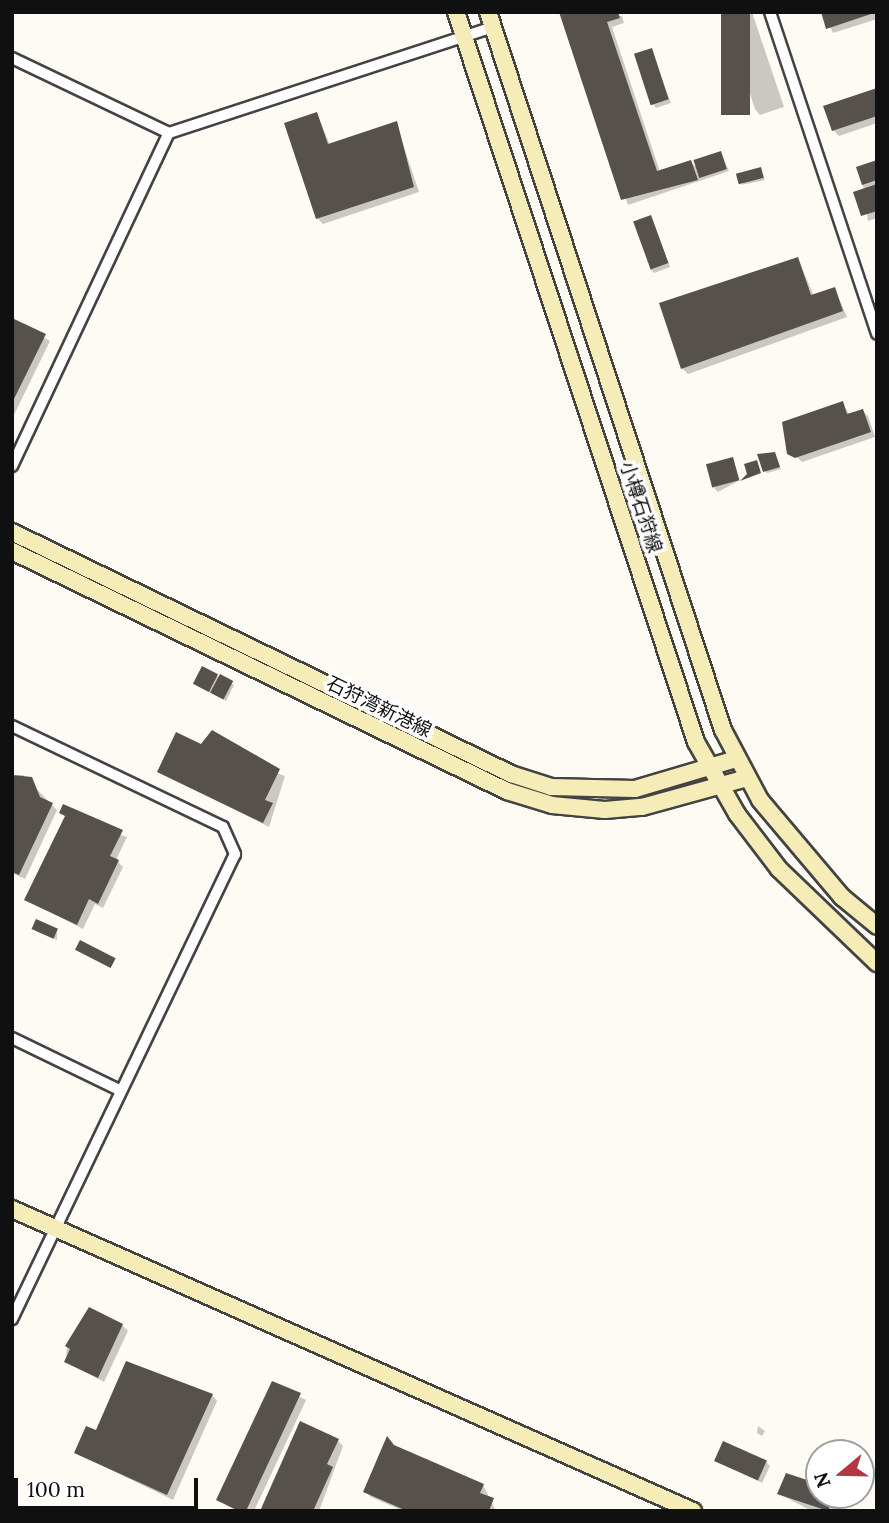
<!DOCTYPE html>
<html>
<head>
<meta charset="utf-8">
<style>
	body { margin:0 }
	#map { position:relative; width:889px; height:1523px; overflow:hidden; background:#fefbf4; font-family:Lora,"Noto Sans JP",serif }
	div>[style] { position:absolute }
	[style*='--x'] { left:calc(var(--x)*1px); top:calc(var(--y)*1px); width:calc(var(--w)*1px); rotate:calc(var(--a)*1deg) }
	.shadow>* { inset:0; background:#0003 }
	.building>* { inset:0; background:#57514d; transform-origin:0 0 }
	.roads { filter:drop-shadow(2px 0 #434343) drop-shadow(-2px 0 #434343) drop-shadow(0 2px #434343) drop-shadow(0 -2px #434343) }
	.street>* { height:10px; margin:-5px; padding:0 5px; transform-origin:5px; border-radius:5px; background:#fff }
	.secondary>* { height:16px; margin:-8px; padding:0 8px; transform-origin:8px; border-radius:8px; background:#f6ecb7 }
	span { translate:-50% -50%; white-space:nowrap; text-align:center; line-height:1.15; -webkit-text-stroke:7px #fff; paint-order:stroke }
	.street-label { font-size:19px; color:#101010 }
	.frame { position:absolute; inset:0; border:14px solid #101010; pointer-events:none }
	.north { position:absolute; left:805px; top:1439px; width:70px; height:70px; box-sizing:border-box; background:#fff; border:2px solid #9f9f9f; border-radius:50%; rotate:251deg; font-size:19px; font-weight:700; line-height:28px; text-align:center; color:#101010 }
	.north::after { content:''; display:block; margin:auto; width:24px; height:32px; background:#b13742; clip-path:polygon(50% 0,100% 100%,50% 72%,0 100%) }
	.scale { position:absolute; left:14px; top:1478px; width:184px; height:32px; box-sizing:border-box; border:4px solid #101010; border-top:0; padding-left:9px; font-size:21px; line-height:24px; white-space:nowrap; color:#101010; -webkit-text-stroke:5px #fff; paint-order:stroke }
</style>
</head>
<body>
<div id="map">
	<div class="shadow">
		<i style="clip-path:polygon(561px 12px,622px 16px,624px 23px,612px 27px,660px 172px,691px 162px,697px 168px,721px 153px,729px 171px,628px 205px)"></i>
		<i style="clip-path:polygon(723px 12px,752px 12px,784px 107px,760px 115px,755px 109px)"></i>
		<i style="clip-path:polygon(823px 12px,877px 12px,877px 19px,833px 33px)"></i>
		<i style="clip-path:polygon(651px 50px,671px 103px,656px 108px,653px 104px)"></i>
		<i style="clip-path:polygon(877px 90px,877px 123px,839px 136px,833px 130px)"></i>
		<i style="clip-path:polygon(317px 114px,330px 145px,396px 123px,419px 192px,323px 224px,317px 218px)"></i>
		<i style="clip-path:polygon(877px 162px,877px 218px,868px 221px,863px 184px)"></i>
		<i style="clip-path:polygon(760px 169px,765px 180px,741px 185px)"></i>
		<i style="clip-path:polygon(651px 217px,670px 267px,654px 273px,650px 269px)"></i>
		<i style="clip-path:polygon(798px 259px,814px 296px,835px 289px,847px 317px,688px 374px,682px 368px)"></i>
		<i style="clip-path:polygon(12px 320px,50px 341px,13px 417px,12px 416px)"></i>
		<i style="clip-path:polygon(842px 403px,850px 415px,862px 411px,868px 416px,875px 437px,802px 462px,796px 456px)"></i>
		<i style="clip-path:polygon(774px 454px,781px 469px,767px 473px,764px 471px)"></i>
		<i style="clip-path:polygon(733px 459px,740px 480px,718px 492px,714px 488px)"></i>
		<i style="clip-path:polygon(217px 676px,234px 685px,226px 701px,197px 686px)"></i>
		<i style="clip-path:polygon(202px 747px,285px 776px,269px 827px,159px 771px)"></i>
		<i style="clip-path:polygon(12px 775px,23px 775px,57px 810px,25px 879px,12px 873px)"></i>
		<i style="clip-path:polygon(61px 812px,127px 837px,116px 860px,123px 867px,103px 908px,95px 904px,83px 929px,26px 899px,66px 817px)"></i>
		<i style="clip-path:polygon(37px 921px,57px 931px,57px 940px,36px 931px)"></i>
		<i style="clip-path:polygon(122px 1325px,128px 1331px,104px 1382px,66px 1362px,67px 1346px)"></i>
		<i style="clip-path:polygon(275px 1384px,306px 1400px,254px 1511px,236px 1511px,218px 1500px)"></i>
		<i style="clip-path:polygon(212px 1395px,217px 1401px,173px 1500px,76px 1453px,96px 1432px)"></i>
		<i style="clip-path:polygon(758px 1426px,765px 1431px,762px 1436px,757px 1433px)"></i>
		<i style="clip-path:polygon(338px 1441px,343px 1446px,319px 1511px,261px 1511px)"></i>
		<i style="clip-path:polygon(395px 1447px,483px 1485px,496px 1511px,403px 1511px,371px 1497px,365px 1491px)"></i>
		<i style="clip-path:polygon(717px 1460px,766px 1462px,770px 1466px,762px 1483px)"></i>
		<i style="clip-path:polygon(819px 1490px,838px 1501px,833px 1511px,812px 1511px,779px 1494px)"></i>
	</div>
	<div class="building">
		<i style="clip-path:polygon(559px 12px,618px 12px,620px 18px,607px 22px,657px 171px,691px 160px,698px 180px,621px 200px)"></i>
		<i style="left:721px;top:12px;width:29px;height:103px"></i>
		<i style="clip-path:polygon(821px 12px,874px 12px,874px 13px,826px 29px)"></i>
		<i style="left:652px;top:48px;width:54px;height:19px;rotate:72deg"></i>
		<i style="clip-path:polygon(877px 88px,877px 116px,832px 131px,823px 106px)"></i>
		<i style="clip-path:polygon(317px 112px,328px 144px,397px 121px,414px 187px,316px 219px,284px 123px)"></i>
		<i style="left:721px;top:151px;width:19px;height:29px;rotate:72deg"></i>
		<i style="clip-path:polygon(877px 160px,877px 180px,862px 185px,856px 167px)"></i>
		<i style="left:761px;top:167px;width:11px;height:26px;rotate:75deg"></i>
		<i style="clip-path:polygon(877px 184px,877px 211px,861px 216px,853px 192px)"></i>
		<i style="left:651px;top:215px;width:51px;height:19px;rotate:70deg"></i>
		<i style="clip-path:polygon(798px 257px,811px 295px,835px 287px,843px 311px,681px 369px,659px 303px)"></i>
		<i style="clip-path:polygon(12px 318px,46px 334px,12px 403px)"></i>
		<i style="clip-path:polygon(843px 401px,847px 414px,863px 409px,871px 432px,795px 458px,787px 454px,782px 422px)"></i>
		<i style="clip-path:polygon(775px 452px,780px 467px,763px 472px,757px 454px)"></i>
		<i style="left:733px;top:457px;width:24px;height:28px;rotate:75deg"></i>
		<i style="clip-path:polygon(757px 460px,761px 473px,740px 481px,747px 474px,744px 464px)"></i>
		<i style="left:202px;top:666px;width:18px;height:20px;rotate:27deg"></i>
		<i style="left:220px;top:674px;width:15px;height:21px;rotate:28deg"></i>
		<i style="clip-path:polygon(212px 730px,280px 769px,265px 800px,273px 803px,263px 823px,157px 772px,176px 732px,201px 744px)"></i>
		<i style="clip-path:polygon(12px 775px,32px 777px,40px 797px,53px 803px,19px 875px,12px 872px)"></i>
		<i style="clip-path:polygon(63px 804px,123px 830px,110px 856px,119px 860px,98px 904px,89px 899px,77px 925px,24px 900px,65px 816px,59px 813px)"></i>
		<i style="left:36px;top:919px;width:24px;height:11px;rotate:24deg"></i>
		<i style="left:80px;top:940px;width:40px;height:11px;rotate:27deg"></i>
		<i style="clip-path:polygon(89px 1307px,123px 1324px,98px 1378px,64px 1362px,70px 1349px,65px 1346px)"></i>
		<i style="clip-path:polygon(126px 1361px,213px 1394px,167px 1495px,74px 1453px,86px 1426px,96px 1430px)"></i>
		<i style="clip-path:polygon(272px 1381px,301px 1393px,246px 1511px,239px 1511px,216px 1500px)"></i>
		<i style="clip-path:polygon(300px 1421px,339px 1439px,327px 1464px,333px 1467px,313px 1511px,260px 1511px)"></i>
		<i style="clip-path:polygon(387px 1436px,394px 1445px,484px 1484px,480px 1493px,494px 1498px,489px 1511px,407px 1511px,363px 1492px)"></i>
		<i style="left:723px;top:1441px;width:48px;height:22px;rotate:24deg"></i>
		<i style="clip-path:polygon(786px 1473px,819px 1484px,819px 1495px,835px 1495px,828px 1511px,777px 1494px)"></i>
	</div>
	<div class="roads">
		<div class="street">
			<i style="--x:770;--y:12;--w:339;--a:71.6"></i>
			<i style="--x:12;--y:58;--w:174;--a:25.5"></i>
			<i style="--x:169;--y:133;--w:341;--a:-18.1"></i>
			<i style="--x:12;--y:466;--w:368;--a:-64.8"></i>
			<i style="--x:12;--y:726;--w:234;--a:25.6"></i>
			<i style="--x:223;--y:827;--w:30;--a:66"></i>
			<i style="--x:235;--y:854;--w:516;--a:115.62"></i>
			<i style="--x:12;--y:1038;--w:121;--a:25.9"></i>
		</div>
		<div class="secondary">
			<i style="--x:456;--y:12;--w:768;--a:71.8"></i>
			<i style="--x:696;--y:742;--w:83;--a:60.3"></i>
			<i style="--x:737;--y:814;--w:69;--a:52.6"></i>
			<i style="--x:779;--y:869;--w:136;--a:43.8"></i>
			<i style="--x:488;--y:12;--w:755;--a:71.88"></i>
			<i style="--x:723;--y:730;--w:79;--a:62.1"></i>
			<i style="--x:760;--y:800;--w:127;--a:49.8"></i>
			<i style="--x:842;--y:897;--w:45;--a:39.6"></i>
			<i style="--x:12;--y:532;--w:555;--a:25.87"></i>
			<i style="--x:511;--y:774;--w:42;--a:18"></i>
			<i style="--x:551;--y:787;--w:84;--a:1.4"></i>
			<i style="--x:635;--y:789;--w:105;--a:-16.5"></i>
			<i style="--x:12;--y:551;--w:550;--a:25.87"></i>
			<i style="--x:507;--y:791;--w:47;--a:17.3"></i>
			<i style="--x:552;--y:805;--w:53;--a:5.4"></i>
			<i style="--x:605;--y:810;--w:37;--a:-5"></i>
			<i style="--x:642;--y:807;--w:109;--a:-15.4"></i>
			<i style="--x:12;--y:1209;--w:745;--a:23.92"></i>
		</div>
	</div>
	<div class="street-label">
		<span style="left:641px;top:507px;rotate:72deg">小樽石狩線</span>
		<span style="left:379px;top:707px;rotate:26deg">石狩湾新港線</span>
	</div>
	<div class="frame"></div>
	<div class="north">N</div>
	<div class="scale">100 m</div>
</div>
</body>
</html>
